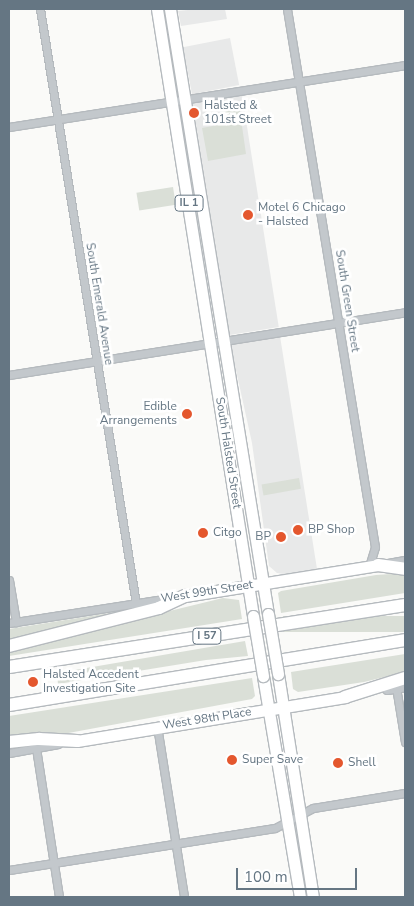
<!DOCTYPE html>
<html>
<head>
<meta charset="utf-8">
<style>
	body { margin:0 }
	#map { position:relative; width:414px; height:906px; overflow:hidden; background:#fafaf8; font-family:"Nunito Sans",sans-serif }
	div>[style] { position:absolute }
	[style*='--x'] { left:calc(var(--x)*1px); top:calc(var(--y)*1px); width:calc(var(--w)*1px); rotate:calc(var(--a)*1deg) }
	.built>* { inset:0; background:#e8e9e9; transform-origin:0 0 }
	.green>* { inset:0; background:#dadfd7; transform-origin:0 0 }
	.roads { filter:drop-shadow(1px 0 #b5babe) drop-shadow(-1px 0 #b5babe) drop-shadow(0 1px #b5babe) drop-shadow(0 -1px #b5babe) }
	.minor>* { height:7px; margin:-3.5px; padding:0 3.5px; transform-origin:3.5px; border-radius:3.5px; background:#c3c8cc }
	.tertiary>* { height:9px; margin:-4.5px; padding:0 4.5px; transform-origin:4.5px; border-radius:4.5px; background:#c3c8cc }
	.primary>* { height:11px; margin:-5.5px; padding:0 5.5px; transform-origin:5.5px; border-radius:5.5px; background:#fff }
	.motorway>* { height:12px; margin:-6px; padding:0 6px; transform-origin:6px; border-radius:6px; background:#fff }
	.bridges { filter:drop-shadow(1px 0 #b5babe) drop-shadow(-1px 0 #b5babe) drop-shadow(0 1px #b5babe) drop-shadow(0 -1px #b5babe) }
	.primary-bridge>* { height:11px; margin:-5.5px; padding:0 5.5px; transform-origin:5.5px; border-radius:5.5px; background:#fff }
	.dots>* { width:14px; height:14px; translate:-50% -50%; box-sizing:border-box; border:2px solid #fff; border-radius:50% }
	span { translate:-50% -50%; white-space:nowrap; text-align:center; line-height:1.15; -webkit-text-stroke:5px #fff; paint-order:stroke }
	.shield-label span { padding:1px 4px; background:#fff; border:1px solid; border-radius:4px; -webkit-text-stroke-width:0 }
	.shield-label { font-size:11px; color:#657683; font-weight:700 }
	.poi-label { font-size:12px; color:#657683 }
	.left { translate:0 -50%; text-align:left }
	.right { translate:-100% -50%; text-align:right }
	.street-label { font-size:12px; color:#657683 }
	.frame { position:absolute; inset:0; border:10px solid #657683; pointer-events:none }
	.scale { position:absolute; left:236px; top:868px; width:121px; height:22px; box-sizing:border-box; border:2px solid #657683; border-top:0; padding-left:6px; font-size:15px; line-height:18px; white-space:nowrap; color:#657683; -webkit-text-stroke:4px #fff; paint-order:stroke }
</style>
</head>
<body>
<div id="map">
	<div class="built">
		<i style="clip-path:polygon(197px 9px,225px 9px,227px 19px,181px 26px,178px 11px)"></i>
		<i style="left:230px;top:38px;width:48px;height:48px;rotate:79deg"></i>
		<i style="left:242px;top:95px;width:235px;height:50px;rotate:81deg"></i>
		<i style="clip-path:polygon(280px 336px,317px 569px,284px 574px,277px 573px,269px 566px,252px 443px,230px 343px)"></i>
	</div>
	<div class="green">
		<i style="clip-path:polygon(239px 105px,246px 154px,208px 161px,202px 128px,224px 124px,221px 108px)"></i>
		<i style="left:173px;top:187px;width:18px;height:37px;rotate:81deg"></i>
		<i style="left:299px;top:478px;width:11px;height:38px;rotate:80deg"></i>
		<i style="clip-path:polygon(405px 573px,405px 593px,281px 613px,278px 593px,281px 591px,376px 575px)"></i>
		<i style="clip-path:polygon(223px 598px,239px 600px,242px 619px,9px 656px,9px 650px)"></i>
		<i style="clip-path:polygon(122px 611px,9px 642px,9px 629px)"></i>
		<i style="left:405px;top:616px;width:16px;height:122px;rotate:90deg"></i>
		<i style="clip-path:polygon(245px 641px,248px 656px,206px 660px,58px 684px,57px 673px)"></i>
		<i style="clip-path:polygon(405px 654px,405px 672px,364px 682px,298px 692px,293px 689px,291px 672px)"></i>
		<i style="clip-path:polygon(252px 678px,255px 696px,252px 699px,63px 734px,9px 738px,9px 716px)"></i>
	</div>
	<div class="roads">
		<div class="minor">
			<i style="--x:40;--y:9;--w:603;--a:80.83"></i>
			<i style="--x:287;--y:9;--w:545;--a:80.71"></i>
			<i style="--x:375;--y:547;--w:21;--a:107"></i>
			<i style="--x:9;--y:127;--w:401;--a:-8.9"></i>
			<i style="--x:9;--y:375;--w:401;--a:-9"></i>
			<i style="--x:9;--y:580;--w:43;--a:80.5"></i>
			<i style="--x:9;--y:623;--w:163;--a:-8.8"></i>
			<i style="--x:396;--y:687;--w:56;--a:80.7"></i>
			<i style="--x:157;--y:726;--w:173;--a:81"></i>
			<i style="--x:36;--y:748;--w:151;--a:81.2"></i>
			<i style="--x:9;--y:753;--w:50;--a:-10.4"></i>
			<i style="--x:9;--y:870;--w:269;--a:-9"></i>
			<i style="--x:275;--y:828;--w:43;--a:-27.8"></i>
			<i style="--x:313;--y:808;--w:93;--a:-9.3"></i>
		</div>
		<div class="tertiary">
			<i style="--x:388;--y:564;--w:17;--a:-10"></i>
			<i style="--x:387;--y:689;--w:18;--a:-9"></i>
		</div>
		<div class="primary">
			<i style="--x:157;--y:9;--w:615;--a:81.01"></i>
			<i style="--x:170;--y:9;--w:613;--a:80.8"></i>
			<i style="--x:185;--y:596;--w:195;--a:-9.1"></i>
			<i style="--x:278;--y:674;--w:226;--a:81.1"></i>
			<i style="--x:263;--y:676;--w:224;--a:80.5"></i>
			<i style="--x:77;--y:741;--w:272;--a:-9.3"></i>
		</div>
		<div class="motorway">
			<i style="--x:378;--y:565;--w:27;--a:8"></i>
			<i style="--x:9;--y:646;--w:155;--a:-14.2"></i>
			<i style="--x:159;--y:608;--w:29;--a:-25"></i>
			<i style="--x:9;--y:667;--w:401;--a:-8.9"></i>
			<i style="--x:345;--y:697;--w:63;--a:-17.6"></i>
			<i style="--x:9;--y:705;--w:401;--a:-9.3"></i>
			<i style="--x:9;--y:742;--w:30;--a:-6"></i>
			<i style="--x:39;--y:739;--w:38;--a:3"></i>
		</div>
	</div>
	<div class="bridges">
		<div class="primary-bridge">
			<i style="--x:268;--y:614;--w:61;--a:80.5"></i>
			<i style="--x:253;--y:616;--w:61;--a:80.5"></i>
		</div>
	</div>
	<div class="dots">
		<i style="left:194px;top:113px;background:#e4572e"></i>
		<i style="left:248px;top:215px;background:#e4572e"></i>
		<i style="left:187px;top:414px;background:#e4572e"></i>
		<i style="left:298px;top:530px;background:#e4572e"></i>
		<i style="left:203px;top:533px;background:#e4572e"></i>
		<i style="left:281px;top:537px;background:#e4572e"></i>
		<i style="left:33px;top:682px;background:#e4572e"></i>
		<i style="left:232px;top:760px;background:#e4572e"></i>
		<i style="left:338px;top:763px;background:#e4572e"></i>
	</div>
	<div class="shield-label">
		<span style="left:189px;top:203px">IL 1</span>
		<span style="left:207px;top:636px">I 57</span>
	</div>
	<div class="poi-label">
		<span class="left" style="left:204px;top:113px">Halsted &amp;<br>101st Street</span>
		<span class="left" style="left:258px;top:215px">Motel 6 Chicago<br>- Halsted</span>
		<span class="right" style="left:177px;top:414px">Edible<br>Arrangements</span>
		<span class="left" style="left:308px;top:530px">BP Shop</span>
		<span class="left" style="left:213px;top:533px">Citgo</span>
		<span class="right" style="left:271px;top:537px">BP</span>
		<span class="left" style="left:43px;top:682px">Halsted Accedent<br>Investigation Site</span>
		<span class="left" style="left:242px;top:760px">Super Save</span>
		<span class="left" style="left:348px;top:763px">Shell</span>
	</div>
	<div class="street-label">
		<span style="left:347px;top:301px;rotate:81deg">South Green Street</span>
		<span style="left:99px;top:304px;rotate:81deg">South Emerald Avenue</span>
		<span style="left:228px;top:453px;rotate:81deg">South Halsted Street</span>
		<span style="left:207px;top:592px;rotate:-9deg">West 99th Street</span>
		<span style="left:207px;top:719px;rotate:-9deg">West 98th Place</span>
	</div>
	<div class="frame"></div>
	<div class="scale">100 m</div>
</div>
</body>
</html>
